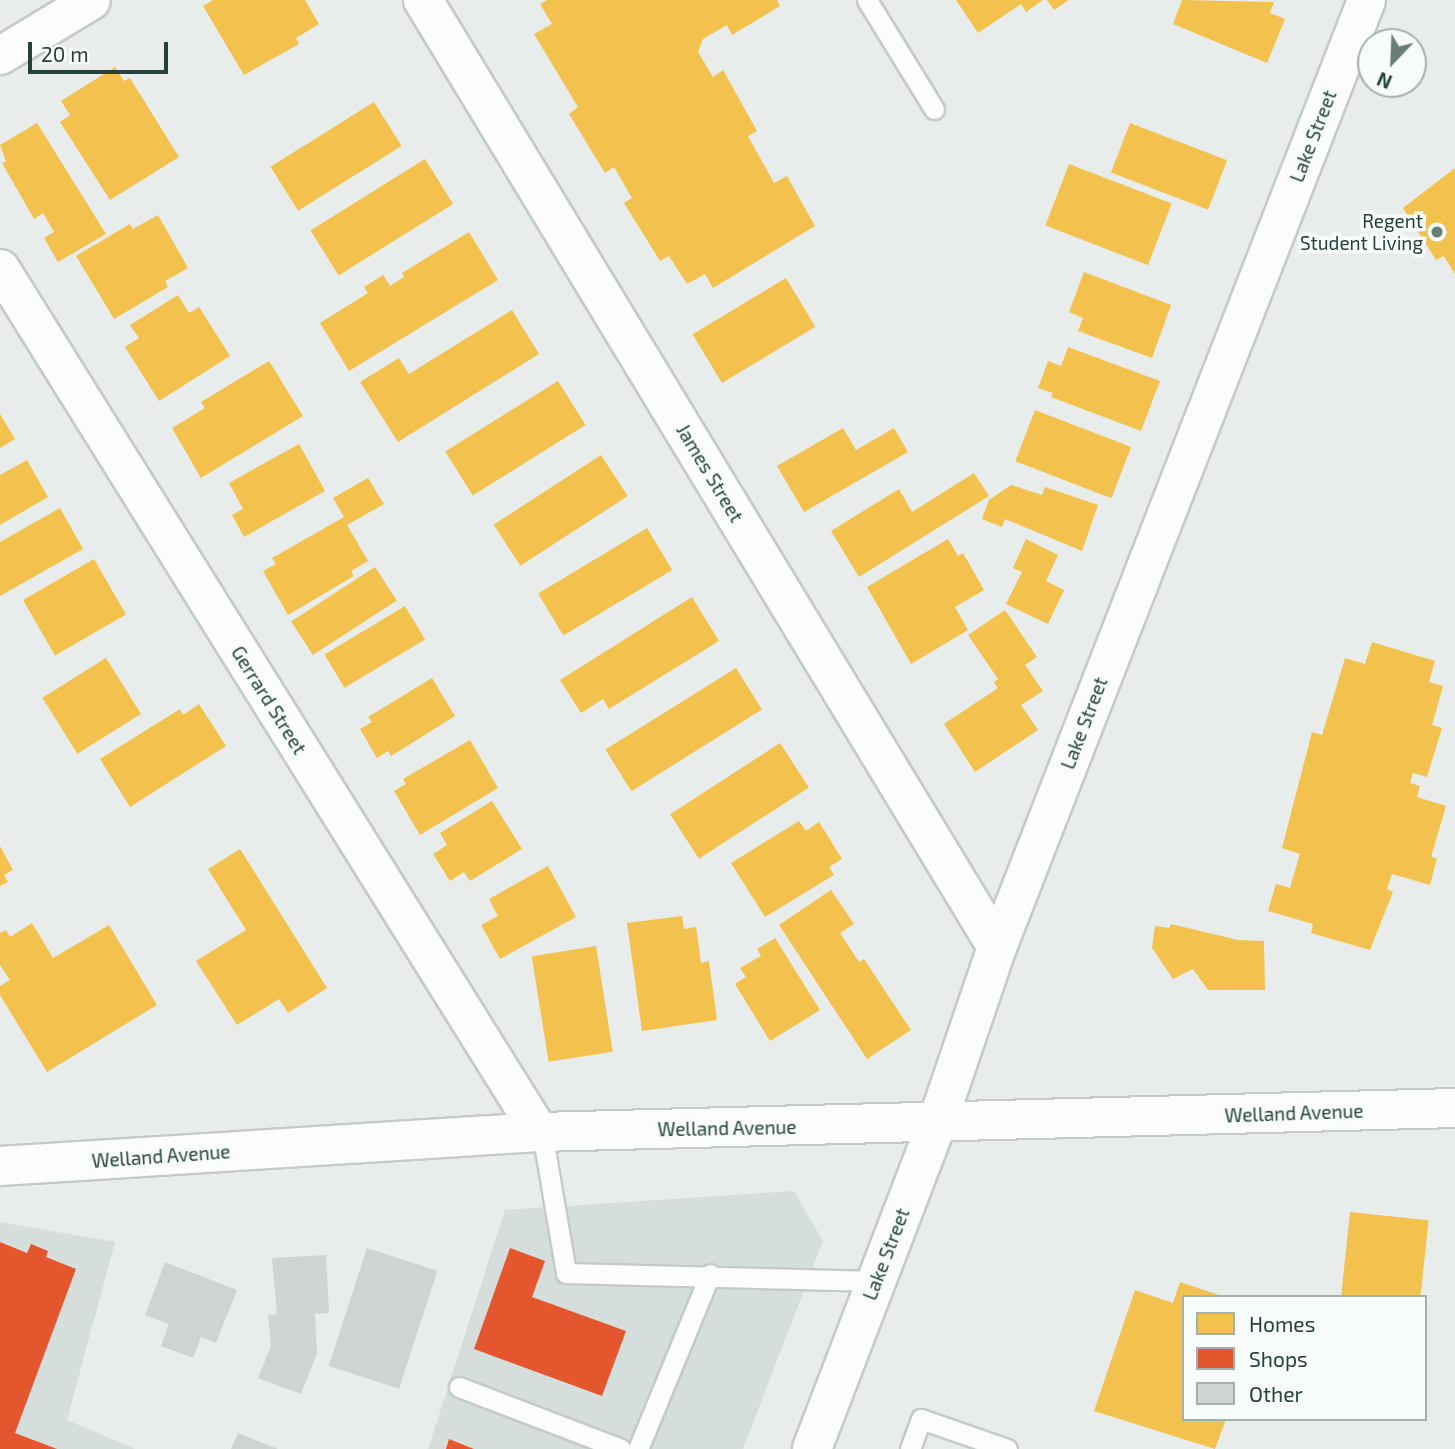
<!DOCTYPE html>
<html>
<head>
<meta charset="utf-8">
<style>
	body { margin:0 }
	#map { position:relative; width:1455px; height:1449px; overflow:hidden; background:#e8edeb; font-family:"Exo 2",sans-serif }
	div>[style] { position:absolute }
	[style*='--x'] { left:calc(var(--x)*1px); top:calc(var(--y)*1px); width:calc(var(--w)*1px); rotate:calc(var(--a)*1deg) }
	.built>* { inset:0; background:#d6dedb }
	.homes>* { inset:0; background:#f2c14e; transform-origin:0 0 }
	.shops>* { inset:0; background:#e4572e }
	.building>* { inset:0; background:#cfd4d2; transform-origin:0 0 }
	.roads { filter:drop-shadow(2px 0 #c5cac8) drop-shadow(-2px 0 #c5cac8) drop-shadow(0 2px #c5cac8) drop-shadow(0 -2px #c5cac8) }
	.service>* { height:19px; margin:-9.5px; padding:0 9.5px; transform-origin:9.5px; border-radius:9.5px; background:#fcfcfc }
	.minor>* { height:37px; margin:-18.5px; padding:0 18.5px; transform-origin:18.5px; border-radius:18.5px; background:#fcfcfc }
	.secondary>* { height:38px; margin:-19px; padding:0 19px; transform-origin:19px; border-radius:19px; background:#fcfcfc }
	.dots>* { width:19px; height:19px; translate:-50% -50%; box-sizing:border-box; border:4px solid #f7fbf9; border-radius:50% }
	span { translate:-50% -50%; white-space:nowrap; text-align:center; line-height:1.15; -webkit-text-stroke:7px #f7fbf9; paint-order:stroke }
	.street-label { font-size:19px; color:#24423a }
	.poi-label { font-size:19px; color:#24423a }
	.right { translate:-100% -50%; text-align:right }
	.legend { position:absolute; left:1182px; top:1295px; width:245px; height:126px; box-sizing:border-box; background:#f7fbf9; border:2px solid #a3b1ad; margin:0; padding:9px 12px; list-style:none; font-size:21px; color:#24423a }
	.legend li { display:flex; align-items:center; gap:14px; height:35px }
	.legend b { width:35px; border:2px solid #a3b1ad }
	.north { position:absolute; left:1357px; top:28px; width:70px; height:70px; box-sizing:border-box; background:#f7fbf9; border:2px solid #a3b1ad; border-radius:50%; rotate:203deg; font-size:19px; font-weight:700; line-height:28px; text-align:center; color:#24423a }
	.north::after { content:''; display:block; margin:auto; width:24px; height:32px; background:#697e78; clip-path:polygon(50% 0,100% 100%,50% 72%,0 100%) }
	.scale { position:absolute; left:28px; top:42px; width:140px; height:32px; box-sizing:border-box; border:4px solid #24423a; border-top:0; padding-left:9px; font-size:21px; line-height:24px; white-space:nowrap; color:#24423a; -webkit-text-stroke:5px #f7fbf9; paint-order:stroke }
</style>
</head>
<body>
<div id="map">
	<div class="built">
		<i style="clip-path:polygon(794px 1191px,823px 1241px,743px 1449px,428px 1449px,505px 1210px)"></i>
		<i style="clip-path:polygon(0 1222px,115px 1242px,67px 1420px,135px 1449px,0 1449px)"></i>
	</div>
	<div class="homes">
		<i style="clip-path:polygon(213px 0,305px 0,319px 24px,296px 38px,299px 44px,244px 75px,203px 6px)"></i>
		<i style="clip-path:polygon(547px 0,777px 0,780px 6px,732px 35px,727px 25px,703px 39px,698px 52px,713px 77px,723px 70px,757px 131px,748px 136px,774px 183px,787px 176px,815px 226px,713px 288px,705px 274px,687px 284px,669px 256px,660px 261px,624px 203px,632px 198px,614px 167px,605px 173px,569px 114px,578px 107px,534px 34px,552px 24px,540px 4px)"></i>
		<i style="clip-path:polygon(956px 0,1043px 0,1026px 12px,1021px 4px,978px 33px)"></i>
		<i style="clip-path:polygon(1047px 0,1069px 0,1054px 10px)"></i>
		<i style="clip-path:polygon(1182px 0,1274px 2px,1270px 13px,1285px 19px,1267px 63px,1173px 24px)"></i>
		<i style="clip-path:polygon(115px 67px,124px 81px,130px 78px,179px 157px,110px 200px,60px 122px,70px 115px,61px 101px)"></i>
		<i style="left:374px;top:102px;width:52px;height:122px;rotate:58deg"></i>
		<i style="clip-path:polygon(37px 123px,106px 234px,58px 262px,44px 238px,54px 232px,43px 213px,34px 219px,2px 163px,6px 161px,0 145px)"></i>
		<i style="left:1130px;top:123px;width:104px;height:53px;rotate:21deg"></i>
		<i style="left:425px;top:159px;width:53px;height:135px;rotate:58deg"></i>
		<i style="left:1069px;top:164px;width:110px;height:66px;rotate:21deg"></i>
		<i style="clip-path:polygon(1455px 168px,1455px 274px,1444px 256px,1436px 260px,1403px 208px)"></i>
		<i style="clip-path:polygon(158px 215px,188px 268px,165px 281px,168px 287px,114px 319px,76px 256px,130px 224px,133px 229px)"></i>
		<i style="clip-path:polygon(469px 232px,498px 280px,349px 371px,320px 323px,368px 293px,364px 287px,383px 275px,390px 286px,404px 277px,402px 273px)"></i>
		<i style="clip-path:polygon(1084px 272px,1171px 305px,1152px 358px,1078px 331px,1083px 318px,1069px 312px)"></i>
		<i style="left:786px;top:278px;width:57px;height:109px;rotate:59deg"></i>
		<i style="clip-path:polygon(178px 295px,189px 313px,199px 307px,230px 356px,159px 401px,125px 347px,139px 338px,130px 325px)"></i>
		<i style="clip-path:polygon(512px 310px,539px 354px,398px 442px,360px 382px,399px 358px,409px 374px)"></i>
		<i style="clip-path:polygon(1068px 347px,1160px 381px,1141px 431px,1051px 397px,1053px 393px,1038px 388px,1048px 361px,1061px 366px)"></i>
		<i style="clip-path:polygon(269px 361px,303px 416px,201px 478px,172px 428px,205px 408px,201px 402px)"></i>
		<i style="left:558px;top:381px;width:52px;height:133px;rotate:58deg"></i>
		<i style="left:1035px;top:410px;width:103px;height:55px;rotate:21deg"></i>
		<i style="clip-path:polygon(0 414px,15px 439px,0 448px)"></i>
		<i style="clip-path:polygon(843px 428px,856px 450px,894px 428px,908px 452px,804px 512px,777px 466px)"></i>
		<i style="clip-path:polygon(299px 444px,325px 491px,244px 537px,232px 515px,243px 509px,229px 483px)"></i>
		<i style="left:601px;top:455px;width:49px;height:128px;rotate:57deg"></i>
		<i style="clip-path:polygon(27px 460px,48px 497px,0 525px,0 475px)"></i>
		<i style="clip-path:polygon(974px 473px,989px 496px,859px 577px,831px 531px,899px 489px,912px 512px)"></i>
		<i style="clip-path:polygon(368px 478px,384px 504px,347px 525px,368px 561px,351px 571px,354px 576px,288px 615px,263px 571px,276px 564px,272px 558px,344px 517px,333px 498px)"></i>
		<i style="clip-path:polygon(1011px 485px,1042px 495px,1045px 487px,1098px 505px,1082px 551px,1005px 519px,1002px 527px,982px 519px,989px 500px)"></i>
		<i style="clip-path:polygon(60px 508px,83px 549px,0 596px,0 542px)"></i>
		<i style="left:647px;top:528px;width:49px;height:127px;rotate:59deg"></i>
		<i style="clip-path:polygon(948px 539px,958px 556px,963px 553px,984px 590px,955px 607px,968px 630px,911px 664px,867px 587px)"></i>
		<i style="clip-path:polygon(1026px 539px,1058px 555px,1046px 581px,1064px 590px,1048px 624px,1006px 604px,1022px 572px,1013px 568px)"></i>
		<i style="left:94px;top:559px;width:64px;height:82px;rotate:60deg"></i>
		<i style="left:375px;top:567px;width:40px;height:100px;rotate:57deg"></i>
		<i style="clip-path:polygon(692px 597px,719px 641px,609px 709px,603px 699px,581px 713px,560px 680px)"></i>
		<i style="left:405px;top:606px;width:39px;height:94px;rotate:59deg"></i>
		<i style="clip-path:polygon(1005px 610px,1037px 657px,1025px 665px,1043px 691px,1021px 705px,1038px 730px,975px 772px,944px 724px,998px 688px,994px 682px,998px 679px,968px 635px)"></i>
		<i style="clip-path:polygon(1372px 642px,1435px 661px,1429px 682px,1443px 686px,1432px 725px,1442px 728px,1427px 777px,1413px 773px,1410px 783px,1420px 786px,1417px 797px,1446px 806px,1431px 857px,1437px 858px,1430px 885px,1392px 874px,1387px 889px,1393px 892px,1370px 950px,1311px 933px,1313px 924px,1268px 911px,1276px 884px,1290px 888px,1300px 854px,1282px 848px,1312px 732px,1322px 735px,1345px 658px,1365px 664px)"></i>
		<i style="left:106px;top:658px;width:66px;height:75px;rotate:58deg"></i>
		<i style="left:736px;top:668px;width:49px;height:154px;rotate:58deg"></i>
		<i style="clip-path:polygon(432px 678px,455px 716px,391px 756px,388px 751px,377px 758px,360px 729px,372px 722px,368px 717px)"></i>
		<i style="clip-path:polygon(199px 704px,226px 746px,130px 807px,100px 759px,180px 709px,183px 715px)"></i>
		<i style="clip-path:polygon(470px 740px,498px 788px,420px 835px,394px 791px,406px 784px,403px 779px)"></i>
		<i style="left:780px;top:743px;width:53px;height:131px;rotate:57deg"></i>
		<i style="clip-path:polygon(492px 801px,522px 849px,470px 881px,464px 872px,450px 881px,433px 854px,447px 845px,440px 833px)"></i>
		<i style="clip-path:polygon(799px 821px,806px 831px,819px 822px,842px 859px,829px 867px,834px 875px,765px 917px,731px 863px)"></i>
		<i style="clip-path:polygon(0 846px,13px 870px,4px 875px,8px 882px,0 886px)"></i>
		<i style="clip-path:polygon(240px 849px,327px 988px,288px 1013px,279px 999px,237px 1025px,196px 961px,246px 930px,208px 869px)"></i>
		<i style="clip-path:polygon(548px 866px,576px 917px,500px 959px,481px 925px,498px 916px,489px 899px)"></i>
		<i style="clip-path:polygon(831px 890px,854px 924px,840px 933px,859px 962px,864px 959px,911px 1030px,867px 1059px,779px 925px)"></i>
		<i style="clip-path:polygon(682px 916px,684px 929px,696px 927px,701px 963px,709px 961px,717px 1020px,642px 1031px,627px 923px)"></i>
		<i style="clip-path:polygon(32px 923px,53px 958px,109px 925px,157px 1005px,47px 1072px,0 995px,0 986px,10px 980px,0 965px,0 933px,6px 930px,10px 937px)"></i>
		<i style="clip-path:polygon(1171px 924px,1238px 940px,1264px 941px,1265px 990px,1208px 990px,1193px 969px,1173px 979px,1152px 948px,1155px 926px,1169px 928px)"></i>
		<i style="clip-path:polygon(775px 938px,820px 1010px,770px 1041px,735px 984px,746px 977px,740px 968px,761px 956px,757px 949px)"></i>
		<i style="left:596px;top:946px;width:107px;height:65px;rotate:81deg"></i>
		<i style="left:1350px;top:1212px;width:79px;height:85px;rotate:6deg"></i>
		<i style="clip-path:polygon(1180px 1282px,1222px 1296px,1184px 1297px,1184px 1419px,1226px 1419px,1215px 1449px,1094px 1411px,1135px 1290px,1173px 1303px)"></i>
	</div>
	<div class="shops">
		<i style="clip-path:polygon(0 1242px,27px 1253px,31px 1244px,48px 1251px,46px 1257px,76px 1269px,15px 1433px,57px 1449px,0 1449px)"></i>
		<i style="clip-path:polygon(510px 1248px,545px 1261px,532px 1297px,626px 1331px,602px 1396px,474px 1349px)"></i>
		<i style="clip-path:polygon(449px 1439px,474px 1449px,446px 1449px)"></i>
	</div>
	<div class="building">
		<i style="left:367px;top:1248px;width:74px;height:124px;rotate:18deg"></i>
		<i style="clip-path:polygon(326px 1255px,329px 1313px,315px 1314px,317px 1353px,301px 1394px,258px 1378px,271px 1346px,268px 1315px,277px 1314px,272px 1258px)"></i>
		<i style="clip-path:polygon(165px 1262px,237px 1290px,216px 1343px,201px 1337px,193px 1358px,161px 1346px,169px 1324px,145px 1315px)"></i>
		<i style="clip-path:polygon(238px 1433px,278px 1449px,231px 1449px)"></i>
	</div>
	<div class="roads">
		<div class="service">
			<i style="--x:867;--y:0;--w:128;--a:58.4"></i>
			<i style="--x:542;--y:1132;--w:143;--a:80.3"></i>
			<i style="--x:566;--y:1273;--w:310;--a:1.5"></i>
			<i style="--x:459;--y:1387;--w:173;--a:20.9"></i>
			<i style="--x:638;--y:1449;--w:189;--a:-67.6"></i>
			<i style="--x:910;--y:1449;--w:32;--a:-70"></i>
			<i style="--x:921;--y:1419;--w:91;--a:19.2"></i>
		</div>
		<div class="minor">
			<i style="--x:0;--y:55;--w:106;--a:-31.1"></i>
			<i style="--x:0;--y:268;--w:1018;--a:58.04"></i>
			<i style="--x:997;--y:947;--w:1016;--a:-68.71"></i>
		</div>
		<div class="secondary">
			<i style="--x:423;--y:0;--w:1107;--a:58.78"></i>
			<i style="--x:997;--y:947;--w:186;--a:108.8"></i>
			<i style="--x:937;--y:1123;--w:349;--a:111"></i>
			<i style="--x:0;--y:1166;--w:540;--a:-3.61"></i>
			<i style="--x:539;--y:1132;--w:916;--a:-1.5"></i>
		</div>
	</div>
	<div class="dots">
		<i style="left:1437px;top:232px;background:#697e78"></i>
	</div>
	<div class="street-label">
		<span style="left:1313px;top:136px;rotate:-69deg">Lake Street</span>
		<span style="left:710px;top:473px;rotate:59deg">James Street</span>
		<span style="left:269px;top:700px;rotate:58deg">Gerrard Street</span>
		<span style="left:1084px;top:723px;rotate:-69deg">Lake Street</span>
		<span style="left:1294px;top:1113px;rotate:-2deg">Welland Avenue</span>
		<span style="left:727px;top:1128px;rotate:-1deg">Welland Avenue</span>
		<span style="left:161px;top:1156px;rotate:-4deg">Welland Avenue</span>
		<span style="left:886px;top:1254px;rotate:-69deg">Lake Street</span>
	</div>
	<div class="poi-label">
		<span class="right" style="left:1423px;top:232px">Regent<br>Student Living</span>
	</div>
	<ul class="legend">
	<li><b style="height:19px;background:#f2c14e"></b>Homes</li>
	<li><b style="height:19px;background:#e4572e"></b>Shops</li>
	<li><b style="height:19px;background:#cfd4d2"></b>Other</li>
	</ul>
	<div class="north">N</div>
	<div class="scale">20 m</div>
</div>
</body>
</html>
